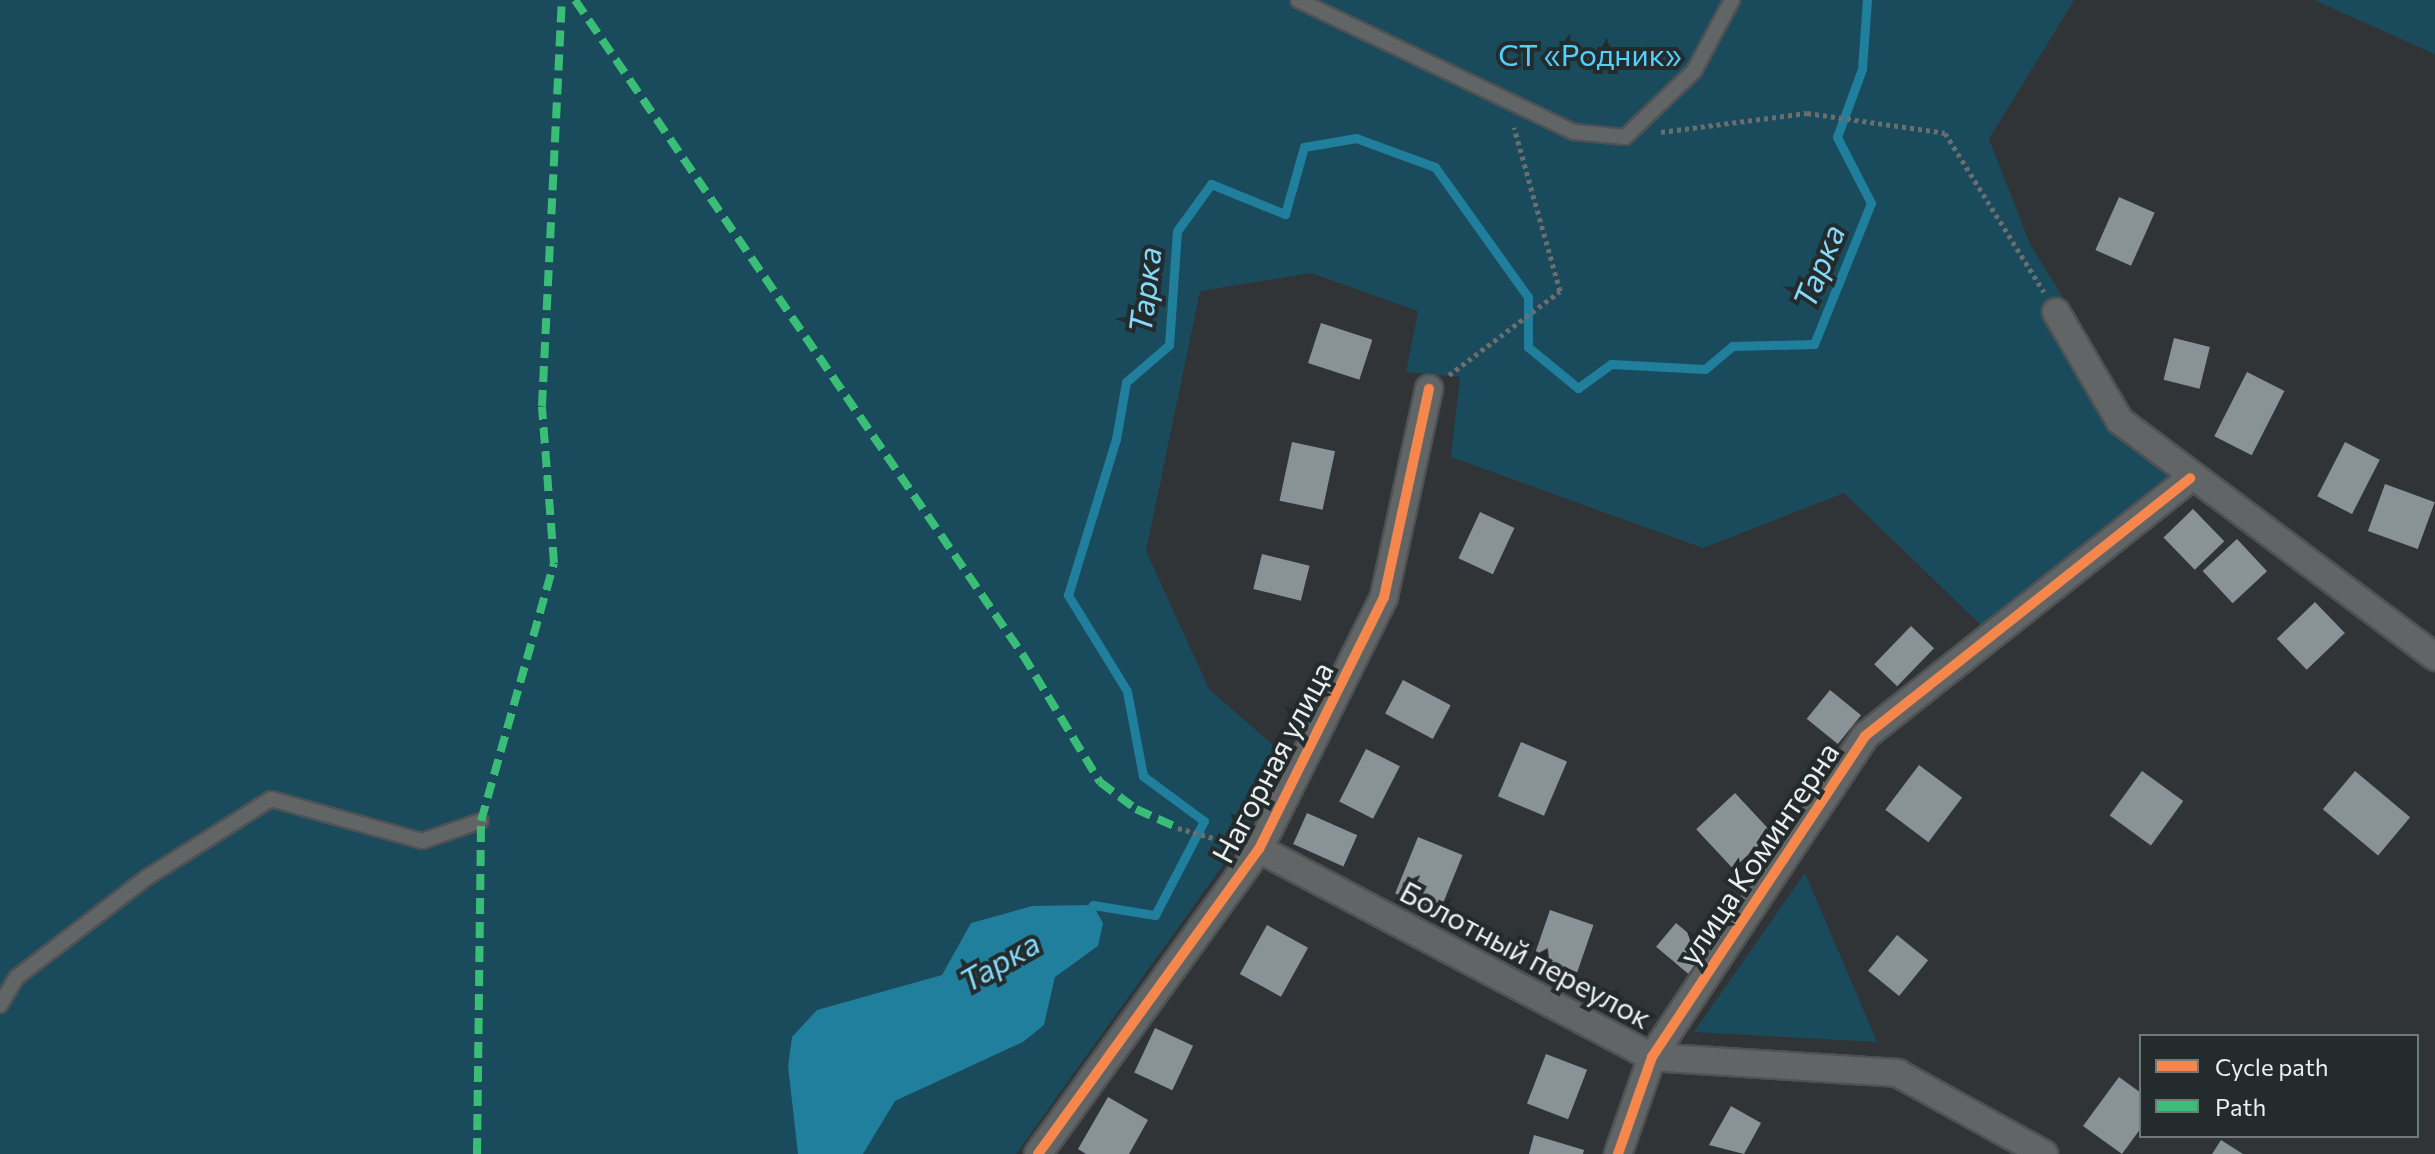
<!DOCTYPE html>
<html>
<head>
<meta charset="utf-8">
<style>
	body { margin:0 }
	#map { position:relative; width:2435px; height:1154px; overflow:hidden; background:#303436; font-family:Commissioner,sans-serif }
	div>[style] { position:absolute }
	[style*='--x'] { left:calc(var(--x)*1px); top:calc(var(--y)*1px); width:calc(var(--w)*1px); rotate:calc(var(--a)*1deg) }
	.green>* { inset:0; background:#1a4b5c }
	.water>* { inset:0; background:#1f7f9d }
	.stream>* { height:9px; margin:-4.5px; padding:0 4.5px; transform-origin:4.5px; border-radius:4.5px; background:#1f7f9d }
	.building>* { inset:0; background:#899397; transform-origin:0 0 }
	.path>* { height:5px; margin-top:-2.5px; transform-origin:0; background:repeating-linear-gradient(90deg,#6b6e6f 0 4px,transparent 0 8px) }
	.roads { filter:drop-shadow(2px 0 #4f5254) drop-shadow(-2px 0 #4f5254) drop-shadow(0 2px #4f5254) drop-shadow(0 -2px #4f5254) }
	.lane>* { height:14px; margin:-7px; padding:0 7px; transform-origin:7px; border-radius:7px; background:#626566 }
	.street>* { height:26px; margin:-13px; padding:0 13px; transform-origin:13px; border-radius:13px; background:#626566 }
	.quiet>* { height:8px; margin-top:-4px; transform-origin:0; background:repeating-linear-gradient(90deg,#3abd76 0 16px,transparent 0 24px) }
	.cycleway>* { height:10px; margin:-5px; padding:0 5px; transform-origin:5px; border-radius:5px; background:#f5874c }
	span { translate:-50% -50%; white-space:nowrap; text-align:center; line-height:1.15; -webkit-text-stroke:8px #242b2d; paint-order:stroke }
	.park-label { font-size:30px; color:#52d0fc }
	.street-label { font-size:30px; color:#eaeef0 }
	.water-label { font-size:32px; color:#85d9fa; font-style:italic }
	.legend { position:absolute; left:2139px; top:1034px; width:280px; height:104px; box-sizing:border-box; background:#242b2d; border:2px solid #73797b; margin:0; padding:10px 14px; list-style:none; font-size:24px; color:#eaeef0 }
	.legend li { display:flex; align-items:center; gap:16px; height:40px }
	.legend b { width:40px; border:2px solid #73797b }
</style>
</head>
<body>
<div id="map">
	<div class="green">
		<i style="clip-path:polygon(0 0,2074px 0,1989px 139px,2030px 244px,2132px 410px,2197px 460px,1983px 627px,1844px 493px,1703px 548px,1451px 457px,1460px 377px,1406px 372px,1418px 311px,1311px 273px,1200px 291px,1146px 551px,1209px 689px,1283px 754px,1243px 837px,1016px 1154px,863px 1154px,895px 1101px,1023px 1042px,1044px 1025px,1055px 977px,1098px 946px,1058px 907px,1032px 906px,971px 923px,942px 975px,851px 1001px,788px 1067px,798px 1154px,0 1154px)"></i>
		<i style="clip-path:polygon(2314px 0,2435px 0,2435px 54px)"></i>
		<i style="clip-path:polygon(1805px 873px,1877px 1042px,1694px 1032px)"></i>
	</div>
	<div class="water">
		<i style="clip-path:polygon(1093px 905px,1103px 923px,1098px 946px,1055px 977px,1044px 1025px,1023px 1042px,895px 1101px,863px 1154px,798px 1154px,788px 1067px,792px 1037px,817px 1010px,942px 975px,971px 923px,1032px 906px)"></i>
	</div>
	<div class="stream">
		<i style="--x:1087;--y:914;--w:11;--a:-56"></i>
		<i style="--x:1093;--y:905;--w:63;--a:9.2"></i>
		<i style="--x:1155;--y:915;--w:106;--a:-62.5"></i>
		<i style="--x:1204;--y:821;--w:76;--a:-143.6"></i>
		<i style="--x:1143;--y:776;--w:86;--a:-100.7"></i>
		<i style="--x:1127;--y:691;--w:113;--a:-121.6"></i>
		<i style="--x:1068;--y:595;--w:163;--a:-72.9"></i>
		<i style="--x:1116;--y:439;--w:58;--a:-80"></i>
		<i style="--x:1126;--y:382;--w:57;--a:-40.7"></i>
		<i style="--x:1169;--y:345;--w:114;--a:-86"></i>
		<i style="--x:1177;--y:231;--w:58;--a:-54.1"></i>
		<i style="--x:1211;--y:184;--w:80;--a:22.1"></i>
		<i style="--x:1285;--y:214;--w:70;--a:-74.2"></i>
		<i style="--x:1304;--y:147;--w:53;--a:-9.8"></i>
		<i style="--x:1356;--y:138;--w:84;--a:20.2"></i>
		<i style="--x:1435;--y:167;--w:160;--a:54.4"></i>
		<i style="--x:1528;--y:297;--w:50;--a:90"></i>
		<i style="--x:1528;--y:347;--w:65;--a:39.4"></i>
		<i style="--x:1578;--y:388;--w:41;--a:-36"></i>
		<i style="--x:1611;--y:364;--w:94;--a:3"></i>
		<i style="--x:1705;--y:369;--w:35;--a:-40"></i>
		<i style="--x:1732;--y:346;--w:82;--a:-1.4"></i>
		<i style="--x:1814;--y:344;--w:152;--a:-68"></i>
		<i style="--x:1871;--y:203;--w:74;--a:-117.3"></i>
		<i style="--x:1837;--y:137;--w:72;--a:-69.8"></i>
		<i style="--x:1862;--y:69;--w:69;--a:-85.9"></i>
	</div>
	<div class="building">
		<i style="left:2119px;top:197px;width:39px;height:58px;rotate:24deg"></i>
		<i style="left:1321px;top:323px;width:54px;height:42px;rotate:18deg"></i>
		<i style="left:2174px;top:338px;width:37px;height:43px;rotate:14deg"></i>
		<i style="left:2247px;top:372px;width:42px;height:72px;rotate:27deg"></i>
		<i style="left:1292px;top:442px;width:44px;height:60px;rotate:12deg"></i>
		<i style="left:2345px;top:442px;width:39px;height:61px;rotate:27deg"></i>
		<i style="left:2385px;top:484px;width:53px;height:50px;rotate:20deg"></i>
		<i style="left:2193px;top:509px;width:45px;height:41px;rotate:46deg"></i>
		<i style="left:1480px;top:512px;width:38px;height:51px;rotate:25deg"></i>
		<i style="left:2237px;top:539px;width:44px;height:47px;rotate:47deg"></i>
		<i style="left:1262px;top:554px;width:49px;height:36px;rotate:14deg"></i>
		<i style="left:2315px;top:602px;width:43px;height:53px;rotate:46deg"></i>
		<i style="left:1911px;top:626px;width:32px;height:53px;rotate:44deg"></i>
		<i style="left:1403px;top:680px;width:54px;height:38px;rotate:28deg"></i>
		<i style="left:1830px;top:690px;width:40px;height:37px;rotate:39deg"></i>
		<i style="left:1521px;top:742px;width:50px;height:59px;rotate:23deg"></i>
		<i style="left:1366px;top:749px;width:38px;height:59px;rotate:27deg"></i>
		<i style="left:1919px;top:765px;width:54px;height:56px;rotate:37deg"></i>
		<i style="left:2142px;top:771px;width:51px;height:55px;rotate:36deg"></i>
		<i style="left:2355px;top:771px;width:72px;height:50px;rotate:40deg"></i>
		<i style="left:1735px;top:793px;width:54px;height:53px;rotate:47deg"></i>
		<i style="left:1307px;top:813px;width:55px;height:34px;rotate:24deg"></i>
		<i style="left:1418px;top:837px;width:48px;height:61px;rotate:22deg"></i>
		<i style="left:1550px;top:910px;width:46px;height:50px;rotate:19deg"></i>
		<i style="left:1676px;top:923px;width:42px;height:31px;rotate:40deg"></i>
		<i style="left:1267px;top:925px;width:47px;height:56px;rotate:29deg"></i>
		<i style="left:1897px;top:935px;width:40px;height:46px;rotate:39deg"></i>
		<i style="left:1155px;top:1028px;width:42px;height:49px;rotate:25deg"></i>
		<i style="left:1546px;top:1054px;width:44px;height:53px;rotate:21deg"></i>
		<i style="clip-path:polygon(2119px 1077px,2141px 1093px,2141px 1128px,2122px 1154px,2083px 1126px)"></i>
		<i style="clip-path:polygon(1108px 1097px,1148px 1120px,1129px 1154px,1086px 1154px,1078px 1149px)"></i>
		<i style="clip-path:polygon(1731px 1106px,1761px 1123px,1744px 1154px,1709px 1145px)"></i>
		<i style="clip-path:polygon(1534px 1135px,1584px 1150px,1583px 1154px,1529px 1154px)"></i>
		<i style="clip-path:polygon(2221px 1140px,2243px 1154px,2212px 1154px)"></i>
	</div>
	<div class="path">
		<i style="--x:1661;--y:132;--w:147;--a:-7.4"></i>
		<i style="--x:1807;--y:113;--w:139;--a:8.2"></i>
		<i style="--x:1945;--y:133;--w:187;--a:58.1"></i>
		<i style="--x:1449;--y:375;--w:139;--a:-37.1"></i>
		<i style="--x:1560;--y:291;--w:170;--a:-105.7"></i>
		<i style="--x:1178;--y:828;--w:55;--a:15.8"></i>
	</div>
	<div class="roads">
		<div class="lane">
			<i style="--x:1298;--y:0;--w:306;--a:25.6"></i>
			<i style="--x:1574;--y:132;--w:51;--a:5.6"></i>
			<i style="--x:1625;--y:137;--w:95;--a:-43.7"></i>
			<i style="--x:1694;--y:71;--w:81;--a:-61.8"></i>
			<i style="--x:0;--y:1005;--w:33;--a:-59"></i>
			<i style="--x:17;--y:977;--w:163;--a:-37.5"></i>
			<i style="--x:146;--y:878;--w:148;--a:-32.3"></i>
			<i style="--x:271;--y:799;--w:157;--a:15.5"></i>
			<i style="--x:422;--y:841;--w:62;--a:-18.7"></i>
		</div>
		<div class="street">
			<i style="--x:2056;--y:312;--w:126;--a:59.6"></i>
			<i style="--x:2120;--y:421;--w:394;--a:36.8"></i>
			<i style="--x:1259;--y:849;--w:445;--a:27.9"></i>
			<i style="--x:1652;--y:1057;--w:246;--a:3.7"></i>
			<i style="--x:1897;--y:1073;--w:168;--a:28.9"></i>
			<i style="--x:1038;--y:1154;--w:377;--a:-54.1"></i>
			<i style="--x:1259;--y:849;--w:281;--a:-63.6"></i>
			<i style="--x:1384;--y:597;--w:213;--a:-77.8"></i>
			<i style="--x:1618;--y:1154;--w:103;--a:-70.7"></i>
			<i style="--x:1652;--y:1057;--w:385;--a:-56.4"></i>
			<i style="--x:1865;--y:736;--w:415;--a:-38.4"></i>
		</div>
	</div>
	<div class="quiet">
		<i style="--x:575;--y:0;--w:794;--a:55.63"></i>
		<i style="--x:1023;--y:655;--w:149;--a:58.8"></i>
		<i style="--x:1100;--y:782;--w:45;--a:36.9"></i>
		<i style="--x:1136;--y:809;--w:46;--a:24.3"></i>
		<i style="--x:477;--y:1154;--w:333;--a:-89.3"></i>
		<i style="--x:481;--y:821;--w:268;--a:-74.2"></i>
		<i style="--x:554;--y:563;--w:157;--a:-94.4"></i>
		<i style="--x:542;--y:406;--w:406;--a:-87.2"></i>
	</div>
	<div class="cycleway">
		<i style="--x:1038;--y:1154;--w:377;--a:-54.1"></i>
		<i style="--x:1259;--y:849;--w:281;--a:-63.6"></i>
		<i style="--x:1384;--y:597;--w:213;--a:-77.8"></i>
		<i style="--x:1618;--y:1154;--w:103;--a:-70.7"></i>
		<i style="--x:1652;--y:1057;--w:385;--a:-56.4"></i>
		<i style="--x:1865;--y:736;--w:415;--a:-38.4"></i>
	</div>
	<div class="park-label">
		<span style="left:1590px;top:54px">СТ «Родник»</span>
	</div>
	<div class="street-label">
		<span style="left:1272px;top:762px;rotate:-62deg">Нагорная улица</span>
		<span style="left:1758px;top:853px;rotate:-56deg">улица Коминтерна</span>
		<span style="left:1526px;top:954px;rotate:28deg">Болотный переулок</span>
	</div>
	<div class="water-label">
		<span style="left:1818px;top:266px;rotate:-68deg">Тарка</span>
		<span style="left:1144px;top:290px;rotate:-83deg">Тарка</span>
		<span style="left:999px;top:961px;rotate:-30deg">Тарка</span>
	</div>
	<ul class="legend">
	<li><b style="height:10px;background:#f5874c"></b>Cycle path</li>
	<li><b style="height:10px;background:#3abd76"></b>Path</li>
	</ul>
</div>
</body>
</html>
